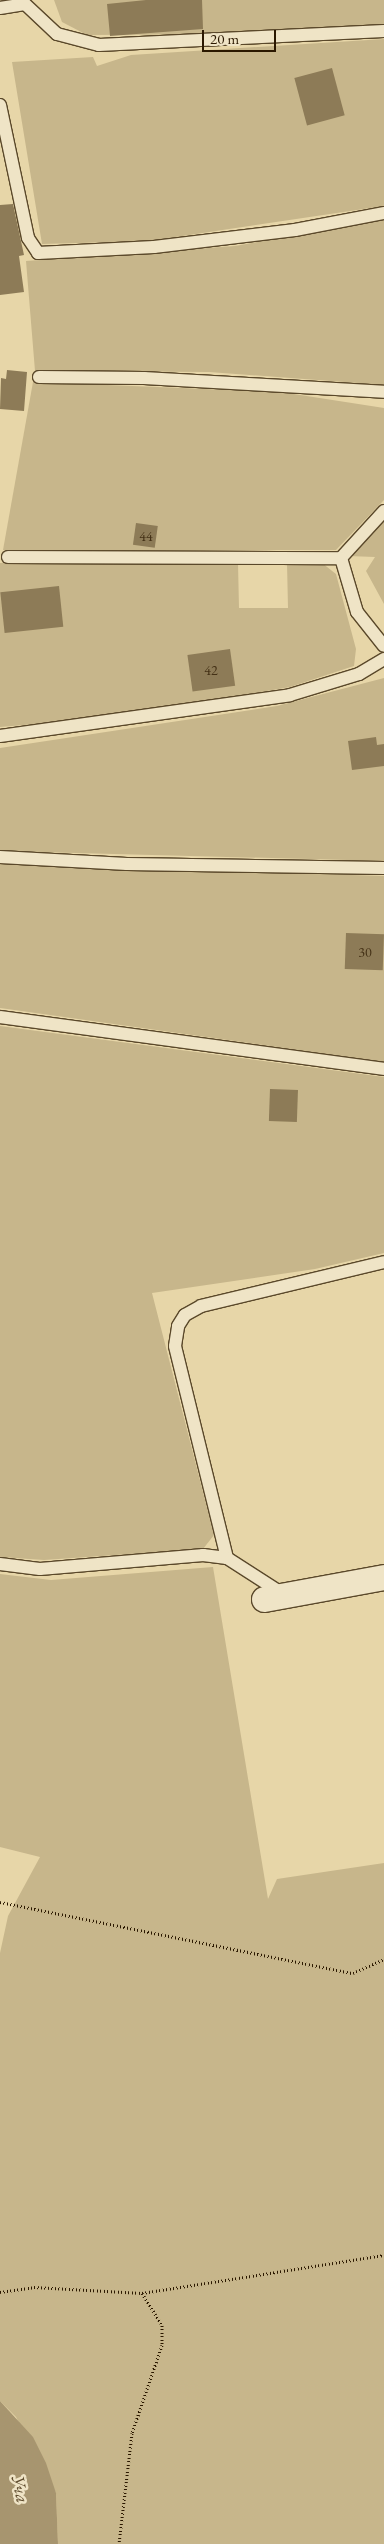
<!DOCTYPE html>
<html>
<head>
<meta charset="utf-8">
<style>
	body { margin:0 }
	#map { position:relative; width:384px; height:2544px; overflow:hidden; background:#e7d6a8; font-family:"EB Garamond",serif }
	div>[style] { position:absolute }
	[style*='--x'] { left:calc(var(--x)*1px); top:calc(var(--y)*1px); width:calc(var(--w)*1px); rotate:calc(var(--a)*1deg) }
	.green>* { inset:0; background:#c7b68b }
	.water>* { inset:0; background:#a7956f }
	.building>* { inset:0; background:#8d7b57; transform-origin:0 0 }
	.path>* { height:3px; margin-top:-1.5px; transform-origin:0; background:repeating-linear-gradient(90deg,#2b1800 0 1px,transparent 0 3.5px) }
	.roads { filter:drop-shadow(1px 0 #5a482a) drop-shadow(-1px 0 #5a482a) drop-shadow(0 1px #5a482a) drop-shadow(0 -1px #5a482a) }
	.service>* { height:12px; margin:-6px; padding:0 6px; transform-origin:6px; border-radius:6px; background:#efe4c6 }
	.minor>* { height:25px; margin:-12.5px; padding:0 12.5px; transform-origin:12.5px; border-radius:12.5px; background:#efe4c6 }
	span { translate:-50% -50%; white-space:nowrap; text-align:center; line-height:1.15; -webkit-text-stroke:5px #efe4c6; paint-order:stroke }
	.number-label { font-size:14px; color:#443116 }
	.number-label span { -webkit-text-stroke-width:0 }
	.water-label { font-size:18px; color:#5d4a2c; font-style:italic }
	.scale { position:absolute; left:202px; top:30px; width:74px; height:22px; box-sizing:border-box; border:2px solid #2b1800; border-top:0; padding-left:6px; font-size:15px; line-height:18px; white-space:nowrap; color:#2b1800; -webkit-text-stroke:4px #efe4c6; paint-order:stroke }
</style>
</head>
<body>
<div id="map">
	<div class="green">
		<i style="clip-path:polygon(54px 0,384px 0,384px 25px,258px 34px,87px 35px,62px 22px)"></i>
		<i style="clip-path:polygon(384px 39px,384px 206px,149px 241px,42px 244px,12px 62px,93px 57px,97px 66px,131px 55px)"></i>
		<i style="clip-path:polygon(384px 219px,384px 385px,209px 372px,35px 371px,26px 261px,235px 246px)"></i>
		<i style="clip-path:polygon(33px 382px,281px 392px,384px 408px,384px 500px,336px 550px,3px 550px)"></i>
		<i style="clip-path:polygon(384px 512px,384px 604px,366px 571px,375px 557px,348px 556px)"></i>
		<i style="clip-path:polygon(0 563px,238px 563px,239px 608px,288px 608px,287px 563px,322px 563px,336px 574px,356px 649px,354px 666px,290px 687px,120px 717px,0 727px)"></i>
		<i style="clip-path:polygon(384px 678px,384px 861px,0 851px,0 748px,277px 706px)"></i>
		<i style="clip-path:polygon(0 864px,384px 876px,384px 1062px,0 1008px)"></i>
		<i style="clip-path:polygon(0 1026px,384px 1077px,384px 1253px,315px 1269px,152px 1293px,214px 1535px,203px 1549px,44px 1560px,0 1557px)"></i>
		<i style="clip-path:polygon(213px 1567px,268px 1899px,277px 1879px,384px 1863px,384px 2544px,58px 2544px,56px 2493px,16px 2417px,0 2401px,0 1953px,8px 1916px,40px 1857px,0 1847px,0 1574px,51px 1580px)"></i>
	</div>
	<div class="water">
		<i style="clip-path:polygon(0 2401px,33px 2437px,46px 2463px,56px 2493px,58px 2544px,0 2544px)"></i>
	</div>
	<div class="building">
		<i style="clip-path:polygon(146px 0,202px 0,203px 29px,110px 36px,107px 4px)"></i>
		<i style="left:332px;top:68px;width:49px;height:39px;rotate:75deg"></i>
		<i style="clip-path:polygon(13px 204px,24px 255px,19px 256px,24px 292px,0 295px,0 205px)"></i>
		<i style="clip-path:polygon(7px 370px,27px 372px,24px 411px,0 409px,1px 378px,6px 379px)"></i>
		<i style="left:136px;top:523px;width:22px;height:22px;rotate:8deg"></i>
		<i style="left:59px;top:586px;width:41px;height:59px;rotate:84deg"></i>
		<i style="left:230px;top:649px;width:37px;height:43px;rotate:82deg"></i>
		<i style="clip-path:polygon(376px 737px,377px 745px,384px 744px,384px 766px,352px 770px,348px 741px)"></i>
		<i style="left:346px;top:933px;width:38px;height:36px;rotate:2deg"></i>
		<i style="left:270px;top:1089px;width:28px;height:32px;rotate:2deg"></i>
	</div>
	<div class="path">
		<i style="--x:0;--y:1902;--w:360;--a:11.4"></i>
		<i style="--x:353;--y:1973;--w:34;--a:-24"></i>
		<i style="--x:0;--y:2292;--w:34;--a:-8"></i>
		<i style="--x:34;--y:2287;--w:108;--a:3.2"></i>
		<i style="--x:142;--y:2293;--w:38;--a:58"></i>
		<i style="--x:162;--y:2325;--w:20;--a:90"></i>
		<i style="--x:162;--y:2345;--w:93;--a:108.8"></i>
		<i style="--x:132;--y:2433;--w:112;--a:96.7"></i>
		<i style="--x:142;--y:2293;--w:245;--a:-8.9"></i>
	</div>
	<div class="roads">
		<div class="service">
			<i style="--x:0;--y:8;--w:25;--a:-9"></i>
			<i style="--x:25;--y:4;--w:44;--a:43.2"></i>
			<i style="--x:57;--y:34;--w:43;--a:14.7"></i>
			<i style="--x:99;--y:45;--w:285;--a:-2.8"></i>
			<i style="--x:0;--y:105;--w:136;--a:78.1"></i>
			<i style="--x:28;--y:238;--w:18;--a:56"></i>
			<i style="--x:38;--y:253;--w:116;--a:-3"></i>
			<i style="--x:154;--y:247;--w:142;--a:-6.9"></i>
			<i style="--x:295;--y:230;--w:91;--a:-10.8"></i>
			<i style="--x:39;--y:377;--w:105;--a:0.5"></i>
			<i style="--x:144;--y:378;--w:240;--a:3.3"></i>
			<i style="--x:384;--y:511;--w:64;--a:132.5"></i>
			<i style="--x:341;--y:558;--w:56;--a:73.5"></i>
			<i style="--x:357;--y:612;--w:43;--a:51.5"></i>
			<i style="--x:8;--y:557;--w:333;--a:0.2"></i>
			<i style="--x:0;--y:736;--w:293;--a:-8"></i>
			<i style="--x:290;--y:695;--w:72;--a:-16.9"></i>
			<i style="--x:359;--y:674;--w:29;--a:-31"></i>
			<i style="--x:0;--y:857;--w:127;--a:3.2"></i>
			<i style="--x:127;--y:864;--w:257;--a:0.9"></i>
			<i style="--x:0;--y:1017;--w:388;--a:7.7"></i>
			<i style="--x:227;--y:1558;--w:218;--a:-103.8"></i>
			<i style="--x:175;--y:1346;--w:20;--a:-81"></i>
			<i style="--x:178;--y:1326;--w:13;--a:-58"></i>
			<i style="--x:185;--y:1315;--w:18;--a:-29"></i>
			<i style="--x:201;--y:1306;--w:188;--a:-13.5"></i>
			<i style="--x:0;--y:1564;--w:40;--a:7.1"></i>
			<i style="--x:40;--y:1569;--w:164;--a:-4.9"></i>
			<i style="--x:203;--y:1555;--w:24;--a:7"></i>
			<i style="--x:227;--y:1558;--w:67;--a:32.7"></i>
		</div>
		<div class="minor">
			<i style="--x:264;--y:1599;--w:122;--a:-10.4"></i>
		</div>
	</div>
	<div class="number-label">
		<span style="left:146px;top:536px">44</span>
		<span style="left:211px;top:670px">42</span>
		<span style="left:365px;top:952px">30</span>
	</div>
	<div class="water-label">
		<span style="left:20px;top:2489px;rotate:79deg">Уча</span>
	</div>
	<div class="scale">20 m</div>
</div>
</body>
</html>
